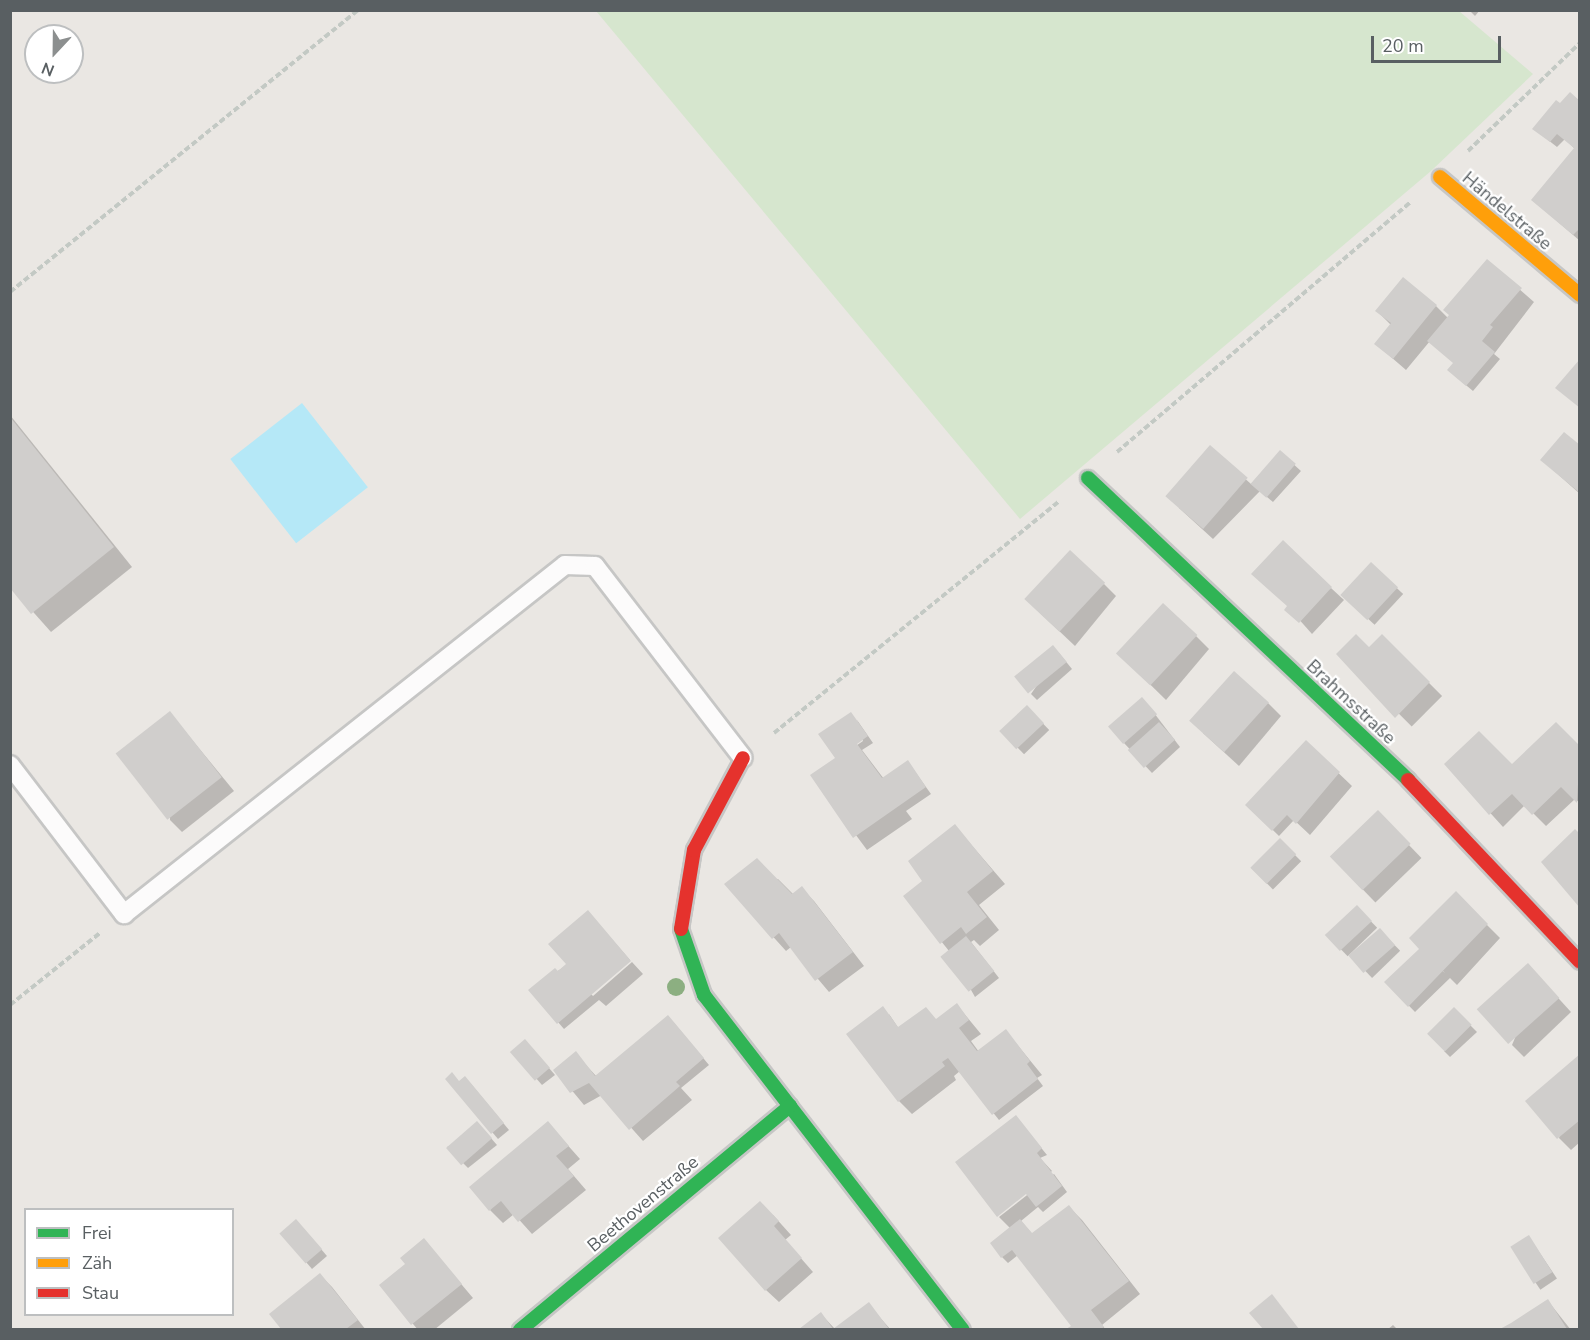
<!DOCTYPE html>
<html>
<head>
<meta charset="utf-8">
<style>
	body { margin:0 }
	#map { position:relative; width:1590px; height:1340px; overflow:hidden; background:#eae7e3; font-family:"Nunito Sans",sans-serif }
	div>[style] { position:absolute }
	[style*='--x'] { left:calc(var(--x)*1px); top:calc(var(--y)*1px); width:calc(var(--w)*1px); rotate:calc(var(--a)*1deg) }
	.green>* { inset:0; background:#d6e6ce }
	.water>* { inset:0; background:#b5e8f7; transform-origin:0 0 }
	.shadow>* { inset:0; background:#0003; transform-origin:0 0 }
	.building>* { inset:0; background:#d0cecc; transform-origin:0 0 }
	.path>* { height:4px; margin-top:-2px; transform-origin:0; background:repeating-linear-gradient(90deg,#c3c9c4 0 6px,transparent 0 9px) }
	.roads { filter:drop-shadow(2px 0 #c6c6c5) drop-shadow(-2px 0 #c6c6c5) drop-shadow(0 2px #c6c6c5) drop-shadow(0 -2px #c6c6c5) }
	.lane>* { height:18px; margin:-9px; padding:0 9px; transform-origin:9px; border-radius:9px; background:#fcfbfb }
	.fast>* { height:14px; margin:-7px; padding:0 7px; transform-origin:7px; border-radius:7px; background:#30b455 }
	.slow>* { height:14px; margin:-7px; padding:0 7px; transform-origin:7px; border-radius:7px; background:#ff9f0a }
	.jam>* { height:14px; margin:-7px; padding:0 7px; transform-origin:7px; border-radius:7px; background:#e5322d }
	.trees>* { width:18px; height:18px; margin:-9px; border-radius:50%; background:#8caf81 }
	span { translate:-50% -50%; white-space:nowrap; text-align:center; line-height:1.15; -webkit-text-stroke:4.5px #fff; paint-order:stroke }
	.street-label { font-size:18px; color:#595f62 }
	.frame { position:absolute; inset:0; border:12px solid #595f62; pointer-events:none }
	.legend { position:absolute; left:24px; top:1208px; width:210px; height:108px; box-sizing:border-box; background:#fff; border:2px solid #bdbfc0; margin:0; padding:8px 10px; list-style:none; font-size:18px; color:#595f62 }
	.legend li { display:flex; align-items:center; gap:12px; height:30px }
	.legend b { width:30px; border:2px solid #bdbfc0 }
	.north { position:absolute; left:24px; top:24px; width:60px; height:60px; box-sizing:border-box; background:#fff; border:2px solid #bdbfc0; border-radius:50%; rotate:202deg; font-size:16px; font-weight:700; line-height:24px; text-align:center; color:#595f62 }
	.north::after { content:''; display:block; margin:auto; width:21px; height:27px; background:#8c8f8f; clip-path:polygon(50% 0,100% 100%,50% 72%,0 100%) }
	.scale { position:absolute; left:1371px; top:36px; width:130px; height:27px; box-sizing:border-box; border:3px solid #595f62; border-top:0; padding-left:8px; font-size:18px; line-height:21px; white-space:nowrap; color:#595f62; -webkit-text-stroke:4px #fff; paint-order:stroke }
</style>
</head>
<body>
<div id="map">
	<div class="green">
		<i style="clip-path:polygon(596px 11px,1459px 11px,1533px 74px,1431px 171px,1020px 519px)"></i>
	</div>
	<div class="water">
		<i style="left:302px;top:403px;width:107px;height:91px;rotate:52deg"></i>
	</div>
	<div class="shadow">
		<i style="clip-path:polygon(1469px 10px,1480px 10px,1475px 16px)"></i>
		<i style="clip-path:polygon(1580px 103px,1580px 241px,1533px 200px,1575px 149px,1565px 139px,1557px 147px,1534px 129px,1561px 105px)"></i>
		<i style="clip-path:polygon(1487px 261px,1534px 302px,1494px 354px,1500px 359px,1473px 391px,1455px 376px,1455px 363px,1430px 341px,1406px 370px,1376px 344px,1391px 325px,1377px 311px,1436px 306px,1448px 318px)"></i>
		<i style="clip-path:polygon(10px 415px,132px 567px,51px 632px,10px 586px)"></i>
		<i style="clip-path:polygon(1580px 447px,1580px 494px,1542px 460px)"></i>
		<i style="clip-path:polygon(1211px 448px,1251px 484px,1280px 452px,1301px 471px,1273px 502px,1260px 491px,1213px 539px,1179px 508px)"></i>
		<i style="left:1371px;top:564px;width:44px;height:42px;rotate:43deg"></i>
		<i style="clip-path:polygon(1104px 584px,1116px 596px,1075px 646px,1039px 612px)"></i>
		<i style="clip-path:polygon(1331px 588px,1344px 600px,1312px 634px,1288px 607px)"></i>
		<i style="clip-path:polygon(1196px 636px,1209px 649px,1166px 700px,1118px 653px)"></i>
		<i style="left:1382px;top:636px;width:85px;height:43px;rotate:45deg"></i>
		<i style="clip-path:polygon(1059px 653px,1072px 669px,1037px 700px,1031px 694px)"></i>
		<i style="clip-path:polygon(1268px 703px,1281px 716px,1239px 766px,1203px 733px)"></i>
		<i style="clip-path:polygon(1148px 705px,1180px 747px,1152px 773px,1124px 743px)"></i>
		<i style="left:1027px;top:707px;width:32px;height:35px;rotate:46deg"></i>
		<i style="clip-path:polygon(170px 713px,234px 791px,182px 832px,170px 820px)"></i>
		<i style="clip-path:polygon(857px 720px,873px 743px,862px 750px,884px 779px,908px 762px,931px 794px,906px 811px,912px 819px,867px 850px,812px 776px,863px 741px)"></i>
		<i style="clip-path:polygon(1306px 742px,1352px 786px,1310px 835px,1294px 820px,1279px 836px,1247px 805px)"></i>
		<i style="clip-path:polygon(1580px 748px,1580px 803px,1575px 799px,1546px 826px,1525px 805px,1503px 827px,1446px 764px,1512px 766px)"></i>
		<i style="left:1377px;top:812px;width:64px;height:64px;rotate:46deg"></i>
		<i style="clip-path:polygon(955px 826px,1005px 884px,979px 905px,999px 930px,980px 946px,974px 940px,971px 942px,999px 978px,975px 997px,949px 951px,905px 896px,924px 881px)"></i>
		<i style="left:1280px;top:840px;width:30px;height:40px;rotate:45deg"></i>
		<i style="clip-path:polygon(778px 879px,794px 895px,801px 888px,814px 901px,864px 966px,829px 992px,791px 947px,786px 951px,726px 885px)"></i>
		<i style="clip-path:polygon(1456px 894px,1500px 938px,1457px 985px,1450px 978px,1415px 1012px,1386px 982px,1419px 951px,1445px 973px,1411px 938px)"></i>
		<i style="left:1357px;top:907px;width:29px;height:41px;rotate:46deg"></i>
		<i style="clip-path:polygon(588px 912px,630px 960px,591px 994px,593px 996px,632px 962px,643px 974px,606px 1006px,599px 1000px,564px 1029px,530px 990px,568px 964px)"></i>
		<i style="left:1380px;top:930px;width:29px;height:39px;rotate:46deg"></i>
		<i style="clip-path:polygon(1540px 978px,1571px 1012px,1524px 1057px,1512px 1045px)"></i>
		<i style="clip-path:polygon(957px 1005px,981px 1034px,971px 1041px,979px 1052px,1006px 1031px,1042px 1075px,1037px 1078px,1043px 1086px,999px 1120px,960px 1071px,954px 1076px,956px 1080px,912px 1114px,899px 1101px,889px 1014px,899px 1029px,937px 1021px)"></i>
		<i style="clip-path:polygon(1454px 1009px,1477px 1032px,1450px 1057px,1444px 1051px)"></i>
		<i style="clip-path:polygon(674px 1023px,709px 1065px,681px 1088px,692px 1100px,643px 1141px,602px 1095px,584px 1105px,555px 1070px,575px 1053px,597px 1077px)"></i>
		<i style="clip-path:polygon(531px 1047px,555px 1075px,542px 1085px,513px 1052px)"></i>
		<i style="clip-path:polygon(1580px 1056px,1580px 1142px,1571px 1150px,1559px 1138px)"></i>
		<i style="clip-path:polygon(447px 1079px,471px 1084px,509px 1130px,498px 1139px)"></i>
		<i style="clip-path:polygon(1016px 1117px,1047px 1155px,1040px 1158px,1052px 1171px,997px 1215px)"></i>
		<i style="clip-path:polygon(548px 1123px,580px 1159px,568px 1169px,586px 1190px,532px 1234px,514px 1214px,503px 1223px,490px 1210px)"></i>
		<i style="clip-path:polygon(483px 1129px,497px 1145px,468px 1168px,447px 1147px)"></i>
		<i style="clip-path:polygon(1054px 1174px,1067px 1192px,1043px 1212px,1038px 1207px,1021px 1221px,1033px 1235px,1069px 1207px,1082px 1220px,1140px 1294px,1102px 1325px,1106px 1330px,1069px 1330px,1073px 1326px,1018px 1255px,1008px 1263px,1002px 1257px,1010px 1228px,999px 1217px)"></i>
		<i style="clip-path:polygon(773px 1215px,791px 1235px,785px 1240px,813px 1272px,779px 1302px,766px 1290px)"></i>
		<i style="clip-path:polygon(302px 1227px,327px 1256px,312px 1269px,306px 1262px)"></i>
		<i style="left:1529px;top:1237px;width:50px;height:20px;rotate:56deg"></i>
		<i style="clip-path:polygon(424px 1240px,473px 1298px,434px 1330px,418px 1330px,381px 1285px,407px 1264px)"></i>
		<i style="clip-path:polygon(320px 1275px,332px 1287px,366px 1330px,283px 1330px,271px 1315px)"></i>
		<i style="clip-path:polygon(1548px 1301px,1571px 1330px,1503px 1330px)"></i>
		<i style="clip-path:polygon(868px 1304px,891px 1330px,801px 1330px,821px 1314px,835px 1329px)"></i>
		<i style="clip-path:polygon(1393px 1325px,1398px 1330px,1387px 1330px)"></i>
	</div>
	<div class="building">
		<i style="clip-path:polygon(1570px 92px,1580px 101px,1580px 228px,1573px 235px,1531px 200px,1574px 148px,1557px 134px,1550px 142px,1532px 129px,1556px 100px,1560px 103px)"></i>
		<i style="clip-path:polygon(1487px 259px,1522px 288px,1490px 325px,1493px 327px,1482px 341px,1495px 352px,1466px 386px,1447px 370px,1453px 363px,1427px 341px,1449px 315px,1443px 310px)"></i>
		<i style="clip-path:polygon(1403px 277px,1437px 305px,1393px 359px,1374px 344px,1391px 323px,1375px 311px)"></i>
		<i style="clip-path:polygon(1580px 359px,1580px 408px,1555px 388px)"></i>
		<i style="clip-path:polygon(10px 417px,114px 547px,31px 614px,10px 588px)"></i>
		<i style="clip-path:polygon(1564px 432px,1580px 445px,1580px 493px,1540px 460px)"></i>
		<i style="left:1210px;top:445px;width:50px;height:68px;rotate:41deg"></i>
		<i style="left:1280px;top:450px;width:21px;height:45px;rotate:41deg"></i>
		<i style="clip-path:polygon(1283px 540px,1332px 587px,1299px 623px,1284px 610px,1287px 606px,1251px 574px)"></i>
		<i style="left:1070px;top:550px;width:48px;height:67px;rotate:43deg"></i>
		<i style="left:1371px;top:562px;width:37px;height:45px;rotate:43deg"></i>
		<i style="left:1163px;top:603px;width:47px;height:69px;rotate:43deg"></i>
		<i style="clip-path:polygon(1356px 634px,1369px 647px,1382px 634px,1430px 682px,1395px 718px,1336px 654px)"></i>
		<i style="left:1053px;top:645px;width:22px;height:50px;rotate:51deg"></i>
		<i style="left:1234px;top:671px;width:47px;height:67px;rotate:42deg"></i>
		<i style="left:1142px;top:697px;width:23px;height:45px;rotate:49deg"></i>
		<i style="left:1027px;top:705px;width:25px;height:38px;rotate:47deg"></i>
		<i style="left:170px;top:711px;width:84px;height:69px;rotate:52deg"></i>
		<i style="clip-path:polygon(851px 712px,868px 736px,857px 744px,882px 778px,908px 760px,926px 787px,853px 838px,810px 775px,835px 758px,818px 734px)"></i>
		<i style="left:1159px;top:722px;width:24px;height:42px;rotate:48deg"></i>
		<i style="clip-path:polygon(1556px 722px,1580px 746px,1577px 803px,1561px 787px,1532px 815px,1512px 794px,1489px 815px,1444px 764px,1479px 731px,1512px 764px)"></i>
		<i style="clip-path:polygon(1306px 740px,1340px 772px,1296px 824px,1287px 815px,1272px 831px,1245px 805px)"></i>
		<i style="left:1378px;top:810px;width:47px;height:67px;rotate:46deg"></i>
		<i style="clip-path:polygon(955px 824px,993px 871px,967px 892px,987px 917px,966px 934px,961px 927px,940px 944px,903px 896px,922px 881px,908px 861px)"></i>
		<i style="clip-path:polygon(1575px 829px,1580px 834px,1580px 908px,1541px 862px)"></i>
		<i style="left:1280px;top:838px;width:23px;height:42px;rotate:45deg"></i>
		<i style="clip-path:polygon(757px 858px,792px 894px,802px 886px,853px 952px,815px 981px,779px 933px,772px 939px,724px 884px)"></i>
		<i style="clip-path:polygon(1456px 891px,1488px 924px,1408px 1007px,1384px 982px,1419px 949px,1409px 938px)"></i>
		<i style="left:1357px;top:905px;width:22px;height:44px;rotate:47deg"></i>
		<i style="clip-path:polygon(588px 910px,631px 961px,557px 1024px,528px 990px,555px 968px,558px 971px,566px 964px,548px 944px)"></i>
		<i style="left:1380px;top:928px;width:23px;height:42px;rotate:49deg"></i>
		<i style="left:966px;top:936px;width:45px;height:33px;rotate:51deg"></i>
		<i style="left:1528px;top:963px;width:47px;height:69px;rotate:48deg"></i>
		<i style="clip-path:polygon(957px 1003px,969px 1020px,959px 1028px,977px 1051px,1006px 1029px,1030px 1061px,1027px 1064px,1038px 1079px,992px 1115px,948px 1058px,942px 1062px,945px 1066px,898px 1102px,846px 1034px,883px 1006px,898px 1027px,926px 1007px,936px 1019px)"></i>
		<i style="left:1454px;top:1007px;width:25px;height:38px;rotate:45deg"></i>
		<i style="clip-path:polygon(668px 1015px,704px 1058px,676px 1082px,680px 1086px,629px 1130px,589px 1083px,570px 1093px,553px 1070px,576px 1051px,595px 1076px)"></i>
		<i style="left:525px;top:1039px;width:38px;height:20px;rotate:49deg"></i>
		<i style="clip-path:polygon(1580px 1054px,1580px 1120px,1557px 1139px,1525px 1101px)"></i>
		<i style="clip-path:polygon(452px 1072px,459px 1081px,465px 1076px,504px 1123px,491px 1134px,445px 1079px)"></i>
		<i style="clip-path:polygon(1016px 1115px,1042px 1148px,1037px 1153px,1062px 1186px,1036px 1207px,1026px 1194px,997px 1217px,955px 1162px)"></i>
		<i style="left:477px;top:1121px;width:23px;height:41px;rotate:49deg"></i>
		<i style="clip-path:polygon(548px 1121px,569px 1146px,556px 1156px,574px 1176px,518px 1222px,501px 1201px,489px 1211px,469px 1187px)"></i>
		<i style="clip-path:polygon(760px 1201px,779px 1221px,774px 1226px,802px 1258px,765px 1291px,718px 1238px)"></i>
		<i style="clip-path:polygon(1069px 1205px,1129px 1281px,1091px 1310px,1104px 1327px,1101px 1329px,1066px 1329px,1071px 1326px,1012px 1250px,1001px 1258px,990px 1243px,1020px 1219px,1032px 1233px)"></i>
		<i style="left:296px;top:1219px;width:40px;height:22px;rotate:49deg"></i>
		<i style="left:1529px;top:1235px;width:44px;height:22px;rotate:58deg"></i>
		<i style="clip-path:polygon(424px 1238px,462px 1284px,411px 1325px,379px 1285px,405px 1264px,400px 1258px)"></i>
		<i style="clip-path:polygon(320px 1273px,358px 1320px,346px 1329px,281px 1329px,269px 1314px)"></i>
		<i style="clip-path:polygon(1272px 1294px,1299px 1329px,1263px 1329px,1249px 1313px)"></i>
		<i style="clip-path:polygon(1548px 1299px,1567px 1329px,1500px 1329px,1511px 1323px)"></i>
		<i style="clip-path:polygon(869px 1302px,889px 1329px,799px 1329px,821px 1312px,833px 1329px)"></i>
	</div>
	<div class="path">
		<i style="--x:1468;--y:151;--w:156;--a:-44"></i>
		<i style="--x:10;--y:292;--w:448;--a:-39"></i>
		<i style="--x:1117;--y:452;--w:386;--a:-40.4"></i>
		<i style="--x:774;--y:733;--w:367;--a:-39.1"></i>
		<i style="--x:10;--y:1005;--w:115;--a:-38.7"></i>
	</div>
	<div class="roads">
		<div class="lane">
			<i style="--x:10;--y:765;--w:188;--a:52.6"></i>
			<i style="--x:124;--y:914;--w:562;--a:-38.36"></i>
			<i style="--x:565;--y:565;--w:30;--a:2"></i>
			<i style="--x:595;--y:566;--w:242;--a:52.4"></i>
		</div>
		<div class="fast">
			<i style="--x:1088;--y:478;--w:440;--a:43.3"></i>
			<i style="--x:681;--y:929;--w:70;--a:70.8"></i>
			<i style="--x:704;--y:995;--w:423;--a:52.3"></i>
			<i style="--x:520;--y:1330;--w:351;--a:-39.7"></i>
		</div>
		<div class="slow">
			<i style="--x:1440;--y:177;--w:183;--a:40.1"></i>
		</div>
		<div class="jam">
			<i style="--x:1408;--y:780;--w:250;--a:46.6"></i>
			<i style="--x:681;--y:929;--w:80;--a:-80.7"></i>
			<i style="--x:694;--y:850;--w:104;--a:-62"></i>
		</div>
	</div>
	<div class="trees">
		<i style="left:676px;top:987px"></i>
	</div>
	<div class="street-label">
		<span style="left:1507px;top:211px;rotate:40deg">Händelstraße</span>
		<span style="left:1351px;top:702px;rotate:43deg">Brahmsstraße</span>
		<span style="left:643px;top:1204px;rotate:-40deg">Beethovenstraße</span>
	</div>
	<div class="frame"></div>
	<ul class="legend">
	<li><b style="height:8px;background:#30b455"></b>Frei</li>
	<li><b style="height:8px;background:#ff9f0a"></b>Zäh</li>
	<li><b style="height:8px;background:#e5322d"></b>Stau</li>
	</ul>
	<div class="north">N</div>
	<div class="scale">20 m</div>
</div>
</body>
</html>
